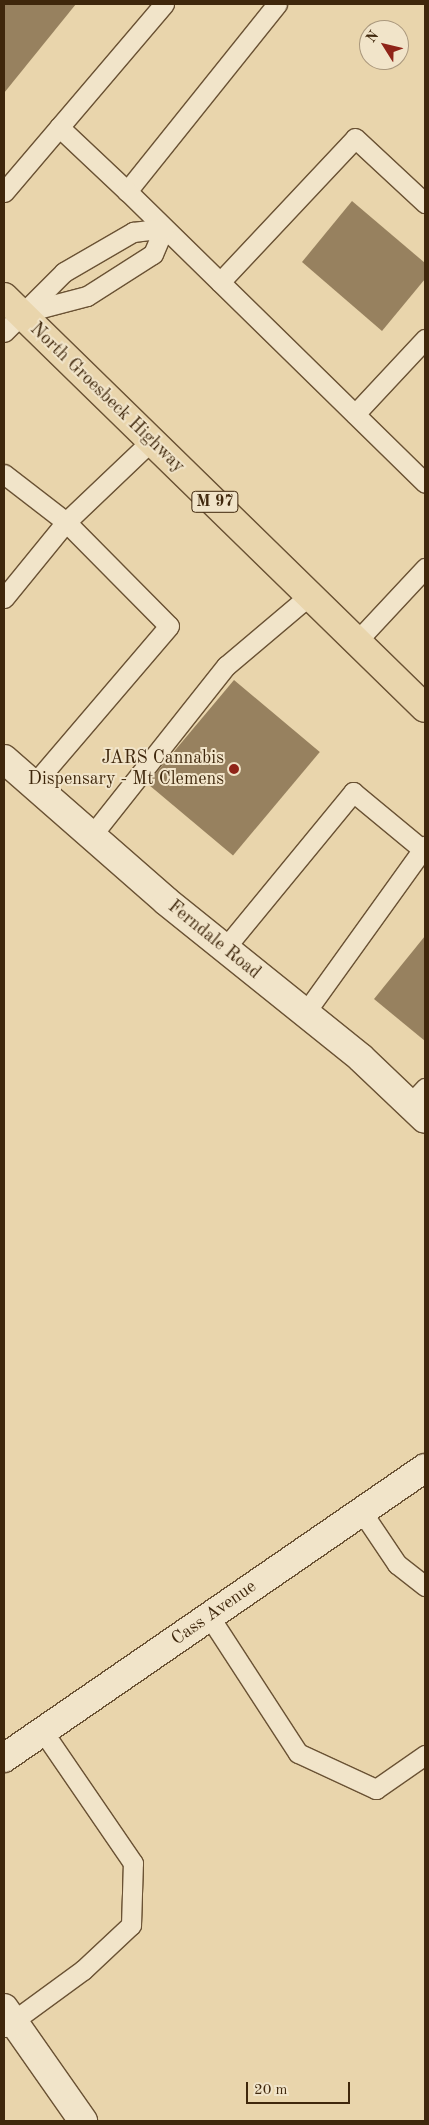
<!DOCTYPE html>
<html>
<head>
<meta charset="utf-8">
<style>
	body { margin:0 }
	#map { position:relative; width:429px; height:2125px; overflow:hidden; background:#e9d5ac; font-family:"Old Standard TT",serif }
	div>[style] { position:absolute }
	[style*='--x'] { left:calc(var(--x)*1px); top:calc(var(--y)*1px); width:calc(var(--w)*1px); rotate:calc(var(--a)*1deg) }
	.building>* { inset:0; background:#97815f; transform-origin:0 0 }
	.roads { filter:drop-shadow(1px 0 #6a5234) drop-shadow(-1px 0 #6a5234) drop-shadow(0 1px #6a5234) drop-shadow(0 -1px #6a5234) }
	.lane>* { height:19px; margin:-9.5px; padding:0 9.5px; transform-origin:9.5px; border-radius:9.5px; background:#f1e4c9 }
	.street>* { height:28px; margin:-14px; padding:0 14px; transform-origin:14px; border-radius:14px; background:#f1e4c9 }
	.secondary>* { height:28px; margin:-14px; padding:0 14px; transform-origin:14px; border-radius:14px; background:#f1e4c9 }
	.primary>* { height:28px; margin:-14px; padding:0 14px; transform-origin:14px; border-radius:14px; background:#e9d5ac }
	.dots>* { width:14px; height:14px; translate:-50% -50%; box-sizing:border-box; border:2px solid #f1e4c9; border-radius:50% }
	span { translate:-50% -50%; white-space:nowrap; text-align:center; line-height:1.15; -webkit-text-stroke:4px #f1e4c9; paint-order:stroke }
	.shield-label span { padding:1px 4px; background:#f1e4c9; border:1px solid; border-radius:4px; -webkit-text-stroke-width:0 }
	.shield-label { font-size:16px; color:#3f270c; font-weight:700 }
	.street-label { font-size:18px; color:#3f270c }
	.poi-label { font-size:18px; color:#3f270c }
	.right { translate:-100% -50%; text-align:right }
	.frame { position:absolute; inset:0; border:5px solid #3f270c; pointer-events:none }
	.north { position:absolute; left:359px; top:20px; width:50px; height:50px; box-sizing:border-box; background:#f1e4c9; border:1px solid #aa987d; border-radius:50%; rotate:306deg; font-size:14px; font-weight:700; line-height:20px; text-align:center; color:#3f270c }
	.north::after { content:''; display:block; margin:auto; width:18px; height:22px; background:#8f2418; clip-path:polygon(50% 0,100% 100%,50% 72%,0 100%) }
	.scale { position:absolute; left:246px; top:2082px; width:104px; height:22px; box-sizing:border-box; border:2px solid #3f270c; border-top:0; padding-left:6px; font-size:15px; line-height:18px; white-space:nowrap; color:#3f270c; -webkit-text-stroke:4px #f1e4c9; paint-order:stroke }
</style>
</head>
<body>
<div id="map">
	<div class="building">
		<i style="clip-path:polygon(4px 4px,76px 4px,4px 93px)"></i>
		<i style="clip-path:polygon(352px 201px,425px 263px,425px 279px,382px 331px,302px 262px)"></i>
		<i style="left:234px;top:680px;width:112px;height:135px;rotate:40deg"></i>
		<i style="clip-path:polygon(425px 936px,425px 1041px,374px 999px)"></i>
	</div>
	<div class="roads">
		<div class="lane">
			<i style="--x:277;--y:4;--w:240;--a:128.7"></i>
			<i style="--x:127;--y:191;--w:417;--a:44.4"></i>
			<i style="--x:59;--y:127;--w:93;--a:43.3"></i>
			<i style="--x:4;--y:192;--w:247;--a:-49.6"></i>
			<i style="--x:220;--y:282;--w:197;--a:-46.8"></i>
			<i style="--x:355;--y:138;--w:96;--a:42.9"></i>
			<i style="--x:22;--y:313;--w:67;--a:-14.7"></i>
			<i style="--x:87;--y:296;--w:78;--a:-32.5"></i>
			<i style="--x:153;--y:254;--w:28;--a:-67"></i>
			<i style="--x:4;--y:332;--w:85;--a:-45"></i>
			<i style="--x:64;--y:272;--w:80;--a:-30.1"></i>
			<i style="--x:133;--y:232;--w:31;--a:-7"></i>
			<i style="--x:355;--y:414;--w:103;--a:-47"></i>
			<i style="--x:4;--y:474;--w:78;--a:37.7"></i>
			<i style="--x:66;--y:522;--w:146;--a:45.3"></i>
			<i style="--x:169;--y:626;--w:208;--a:130.5"></i>
			<i style="--x:4;--y:598;--w:98;--a:-50.8"></i>
			<i style="--x:66;--y:522;--w:117;--a:-43.6"></i>
			<i style="--x:357;--y:641;--w:100;--a:-47"></i>
			<i style="--x:92;--y:835;--w:216;--a:-51.6"></i>
			<i style="--x:226;--y:666;--w:110;--a:-40.2"></i>
			<i style="--x:225;--y:948;--w:202;--a:-50.6"></i>
			<i style="--x:353;--y:792;--w:89;--a:39.6"></i>
			<i style="--x:305;--y:1013;--w:206;--a:-54.3"></i>
			<i style="--x:411;--y:1103;--w:21;--a:-47"></i>
			<i style="--x:362;--y:1512;--w:63;--a:56.1"></i>
			<i style="--x:397;--y:1564;--w:36;--a:38"></i>
			<i style="--x:209;--y:1616;--w:163;--a:57"></i>
			<i style="--x:298;--y:1753;--w:86;--a:24.8"></i>
			<i style="--x:376;--y:1789;--w:60;--a:-34.8"></i>
			<i style="--x:5;--y:2027;--w:97;--a:-36.2"></i>
			<i style="--x:83;--y:1970;--w:66;--a:-43.2"></i>
			<i style="--x:131;--y:1925;--w:62;--a:-88.2"></i>
			<i style="--x:133;--y:1863;--w:158;--a:-124.4"></i>
		</div>
		<div class="street">
			<i style="--x:4;--y:759;--w:215;--a:41.2"></i>
			<i style="--x:166;--y:901;--w:250;--a:38.8"></i>
			<i style="--x:361;--y:1058;--w:88;--a:43.6"></i>
			<i style="--x:4;--y:2008;--w:138;--a:55"></i>
		</div>
		<div class="secondary">
			<i style="--x:4;--y:1758;--w:511;--a:-34.56"></i>
		</div>
		<div class="primary">
			<i style="--x:4;--y:297;--w:588;--a:44.31"></i>
		</div>
	</div>
	<div class="dots">
		<i style="left:234px;top:769px;background:#8f2418"></i>
	</div>
	<div class="shield-label">
		<span style="left:215px;top:502px">M 97</span>
	</div>
	<div class="street-label">
		<span style="left:107px;top:398px;rotate:44deg">North Groesbeck Highway</span>
		<span style="left:214px;top:940px;rotate:39deg">Ferndale Road</span>
		<span style="left:214px;top:1613px;rotate:-35deg">Cass Avenue</span>
	</div>
	<div class="poi-label">
		<span class="right" style="left:224px;top:769px">JARS Cannabis<br>Dispensary - Mt Clemens</span>
	</div>
	<div class="frame"></div>
	<div class="north">N</div>
	<div class="scale">20 m</div>
</div>
</body>
</html>
